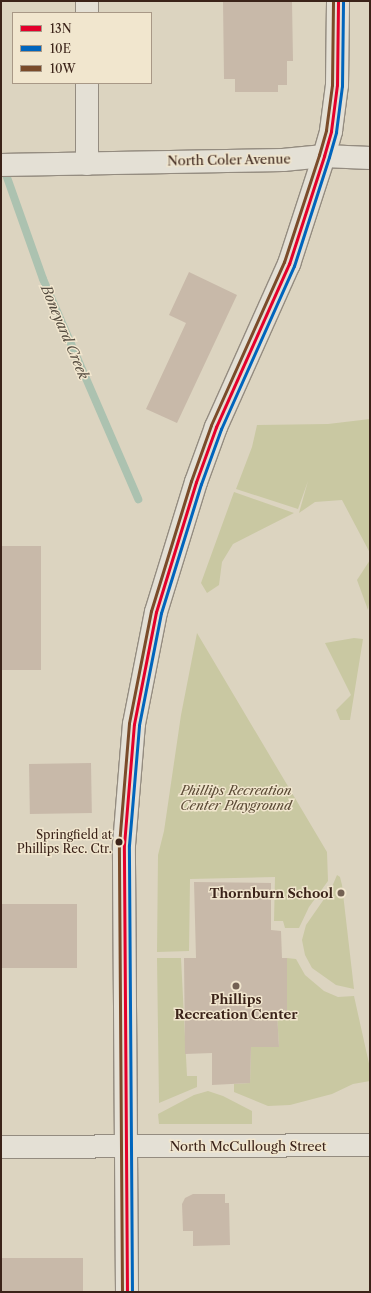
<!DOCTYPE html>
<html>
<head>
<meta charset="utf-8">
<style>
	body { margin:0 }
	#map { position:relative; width:371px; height:1293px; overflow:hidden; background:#dcd4c0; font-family:"Libre Caslon Text",serif }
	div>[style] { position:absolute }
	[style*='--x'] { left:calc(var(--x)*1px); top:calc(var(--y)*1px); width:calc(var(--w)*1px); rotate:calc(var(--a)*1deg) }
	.green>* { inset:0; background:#c9c8a2 }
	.stream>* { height:8px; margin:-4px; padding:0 4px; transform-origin:4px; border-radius:4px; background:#acc2b0 }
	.building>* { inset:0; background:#c8b9a9; transform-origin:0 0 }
	.roads { filter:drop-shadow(1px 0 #948c80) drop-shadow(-1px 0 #948c80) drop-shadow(0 1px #948c80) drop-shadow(0 -1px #948c80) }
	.minor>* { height:22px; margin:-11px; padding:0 11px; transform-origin:11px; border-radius:11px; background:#e4e0d5 }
	.bus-1>* { height:3px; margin:-1.5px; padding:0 1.5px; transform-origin:1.5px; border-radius:1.5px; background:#e4002b }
	.bus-2>* { height:3px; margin:-1.5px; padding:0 1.5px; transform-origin:1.5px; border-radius:1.5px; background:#0065bd }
	.bus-3>* { height:3px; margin:-1.5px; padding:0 1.5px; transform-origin:1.5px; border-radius:1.5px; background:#7a4b2a }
	.dots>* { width:11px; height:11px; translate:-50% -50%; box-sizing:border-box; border:2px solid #f1e6ce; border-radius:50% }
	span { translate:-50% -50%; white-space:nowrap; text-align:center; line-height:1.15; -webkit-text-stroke:3px #f1e6ce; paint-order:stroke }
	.bus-label { font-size:12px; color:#3b2319 }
	.right { translate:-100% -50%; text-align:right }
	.street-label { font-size:13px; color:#3b2319 }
	.park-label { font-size:13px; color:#5b4a35; font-style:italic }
	.poi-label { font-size:13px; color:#3b2319; font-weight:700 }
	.water-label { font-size:14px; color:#52493d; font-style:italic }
	.frame { position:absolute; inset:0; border:2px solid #3b2319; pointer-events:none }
	.legend { position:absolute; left:12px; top:12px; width:140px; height:72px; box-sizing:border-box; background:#f1e6ce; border:1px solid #a89886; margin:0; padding:5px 7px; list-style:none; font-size:12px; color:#3b2319 }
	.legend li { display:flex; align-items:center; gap:8px; height:20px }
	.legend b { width:20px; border:1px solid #a89886 }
</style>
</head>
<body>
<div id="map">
	<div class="green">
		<i style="clip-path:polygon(370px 419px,370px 553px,342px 500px,315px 502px,299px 513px,308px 481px,298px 509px,236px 489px,252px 447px,257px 425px,328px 424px)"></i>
		<i style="clip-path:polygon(234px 492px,294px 513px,233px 544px,222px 562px,219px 585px,207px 593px,201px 583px)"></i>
		<i style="clip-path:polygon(370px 560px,370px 597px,368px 610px,357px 580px)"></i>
		<i style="clip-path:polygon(197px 633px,327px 852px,328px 881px,309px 907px,299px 928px,285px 928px,283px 921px,274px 921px,275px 877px,190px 879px,189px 951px,157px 952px,158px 855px,164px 831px,181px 715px)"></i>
		<i style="clip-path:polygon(354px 638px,363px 639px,350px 720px,340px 720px,336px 710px,351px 695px,325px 643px)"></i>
		<i style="clip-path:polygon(337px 875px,340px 877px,342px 885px,354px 989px,336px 985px,312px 968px,305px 955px,302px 940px,306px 925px,331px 889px)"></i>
		<i style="clip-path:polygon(157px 958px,181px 958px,187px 1076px,197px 1076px,197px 1087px,159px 1103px)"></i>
		<i style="clip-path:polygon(287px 958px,296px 959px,305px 975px,324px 991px,338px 997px,354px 996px,370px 1068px,370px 1081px,353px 1084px,332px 1094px,290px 1105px,268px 1106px,234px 1092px,234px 1084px,250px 1083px,251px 1047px,279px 1047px,277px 1013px,287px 1012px)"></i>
		<i style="clip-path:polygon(208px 1091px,223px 1096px,252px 1111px,252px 1124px,159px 1124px,158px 1114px,194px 1095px)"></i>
	</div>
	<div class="stream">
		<i style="--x:3;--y:166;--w:120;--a:70.5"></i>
		<i style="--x:43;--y:279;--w:240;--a:66.6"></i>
	</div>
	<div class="building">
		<i style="clip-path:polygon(223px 1px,292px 1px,293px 61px,287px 61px,287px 85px,278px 85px,278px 92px,235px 92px,235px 79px,224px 79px)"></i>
		<i style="clip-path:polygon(189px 272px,237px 295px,177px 423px,146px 409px,186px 323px,169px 315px)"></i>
		<i style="left:1px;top:546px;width:40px;height:124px"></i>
		<i style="left:91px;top:763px;width:50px;height:62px;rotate:89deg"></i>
		<i style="clip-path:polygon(194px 882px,271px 883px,271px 930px,281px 931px,282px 958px,287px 958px,287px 1013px,277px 1013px,279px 1047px,251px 1047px,250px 1083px,212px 1085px,212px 1053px,185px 1054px,184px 958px,196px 958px)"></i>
		<i style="left:77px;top:904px;width:64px;height:76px;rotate:90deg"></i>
		<i style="clip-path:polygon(193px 1194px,225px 1194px,225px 1203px,229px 1203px,230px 1245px,193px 1246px,193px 1231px,183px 1231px,182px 1204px,185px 1198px)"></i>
		<i style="left:83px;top:1258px;width:34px;height:82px;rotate:90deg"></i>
	</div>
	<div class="roads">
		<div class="minor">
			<i style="--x:87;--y:1;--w:12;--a:90"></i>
			<i style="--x:87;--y:83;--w:81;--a:90"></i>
			<i style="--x:1;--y:165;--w:282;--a:-1"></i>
			<i style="--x:283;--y:160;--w:41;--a:-5.6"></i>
			<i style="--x:324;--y:156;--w:46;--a:2.5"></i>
			<i style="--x:1;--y:1147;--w:369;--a:-0.3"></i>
			<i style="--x:127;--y:1292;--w:447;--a:-90.4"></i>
			<i style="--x:124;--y:845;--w:121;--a:-85.3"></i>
			<i style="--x:134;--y:724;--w:114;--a:-78.9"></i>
			<i style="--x:156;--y:612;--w:136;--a:-72.9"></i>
			<i style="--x:196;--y:482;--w:59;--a:-70"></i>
			<i style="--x:216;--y:427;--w:179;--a:-65.9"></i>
			<i style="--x:289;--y:264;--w:114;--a:-72"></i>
			<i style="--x:324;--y:156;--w:26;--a:-74"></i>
			<i style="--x:331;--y:131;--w:46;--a:-82.6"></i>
			<i style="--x:337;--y:85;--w:84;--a:-89.3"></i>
		</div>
	</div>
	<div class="bus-1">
		<i style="--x:127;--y:1292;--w:447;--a:-90.4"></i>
		<i style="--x:124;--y:845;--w:121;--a:-85.3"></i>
		<i style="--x:134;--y:724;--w:114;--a:-78.9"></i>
		<i style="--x:156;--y:612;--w:136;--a:-72.9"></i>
		<i style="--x:196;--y:482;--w:59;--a:-70"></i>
		<i style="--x:216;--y:427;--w:179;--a:-65.9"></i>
		<i style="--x:289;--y:264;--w:114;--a:-72"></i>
		<i style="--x:324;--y:156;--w:26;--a:-74"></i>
		<i style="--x:331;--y:131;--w:46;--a:-82.6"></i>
		<i style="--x:337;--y:85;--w:84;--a:-89.3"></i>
	</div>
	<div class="bus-2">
		<i style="--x:132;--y:1292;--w:447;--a:-90.4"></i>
		<i style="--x:129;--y:845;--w:120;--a:-85.2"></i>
		<i style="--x:139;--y:725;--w:114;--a:-78.9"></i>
		<i style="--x:161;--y:613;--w:135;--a:-72.8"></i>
		<i style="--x:201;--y:484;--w:59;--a:-70"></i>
		<i style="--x:221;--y:429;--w:179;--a:-65.9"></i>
		<i style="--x:294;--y:266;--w:114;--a:-72.2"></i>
		<i style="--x:329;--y:157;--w:26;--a:-74"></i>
		<i style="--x:336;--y:132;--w:46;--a:-82.6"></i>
		<i style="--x:342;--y:86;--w:85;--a:-89.3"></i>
	</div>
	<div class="bus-3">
		<i style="--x:122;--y:1292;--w:447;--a:-90.4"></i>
		<i style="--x:119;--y:845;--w:122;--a:-85.3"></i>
		<i style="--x:129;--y:723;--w:114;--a:-78.9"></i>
		<i style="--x:151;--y:611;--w:136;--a:-72.9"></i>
		<i style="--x:191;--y:481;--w:59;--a:-70.3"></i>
		<i style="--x:211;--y:425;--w:179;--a:-65.9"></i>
		<i style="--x:284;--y:262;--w:113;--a:-71.9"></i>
		<i style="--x:319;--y:155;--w:26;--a:-74"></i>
		<i style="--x:326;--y:130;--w:45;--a:-82.4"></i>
		<i style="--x:332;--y:85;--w:84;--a:-89.3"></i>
	</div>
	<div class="dots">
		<i style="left:119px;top:842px;background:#3b2319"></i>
		<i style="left:341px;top:893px;background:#736153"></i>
		<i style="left:236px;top:986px;background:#736153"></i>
	</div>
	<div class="bus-label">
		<span class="right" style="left:112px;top:842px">Springfield at<br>Phillips Rec. Ctr.</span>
	</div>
	<div class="street-label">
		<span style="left:229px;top:160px;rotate:-1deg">North Coler Avenue</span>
		<span style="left:248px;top:1146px">North McCullough Street</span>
	</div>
	<div class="park-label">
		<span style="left:236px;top:798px">Phillips Recreation<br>Center Playground</span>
	</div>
	<div class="poi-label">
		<span class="right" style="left:333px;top:893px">Thornburn School</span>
		<span style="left:236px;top:1007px">Phillips<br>Recreation Center</span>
	</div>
	<div class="water-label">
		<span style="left:65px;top:332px;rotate:67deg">Boneyard Creek</span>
	</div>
	<div class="frame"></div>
	<ul class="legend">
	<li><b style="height:5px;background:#e4002b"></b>13N</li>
	<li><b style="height:5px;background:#0065bd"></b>10E</li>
	<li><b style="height:5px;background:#7a4b2a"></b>10W</li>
	</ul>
</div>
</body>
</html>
